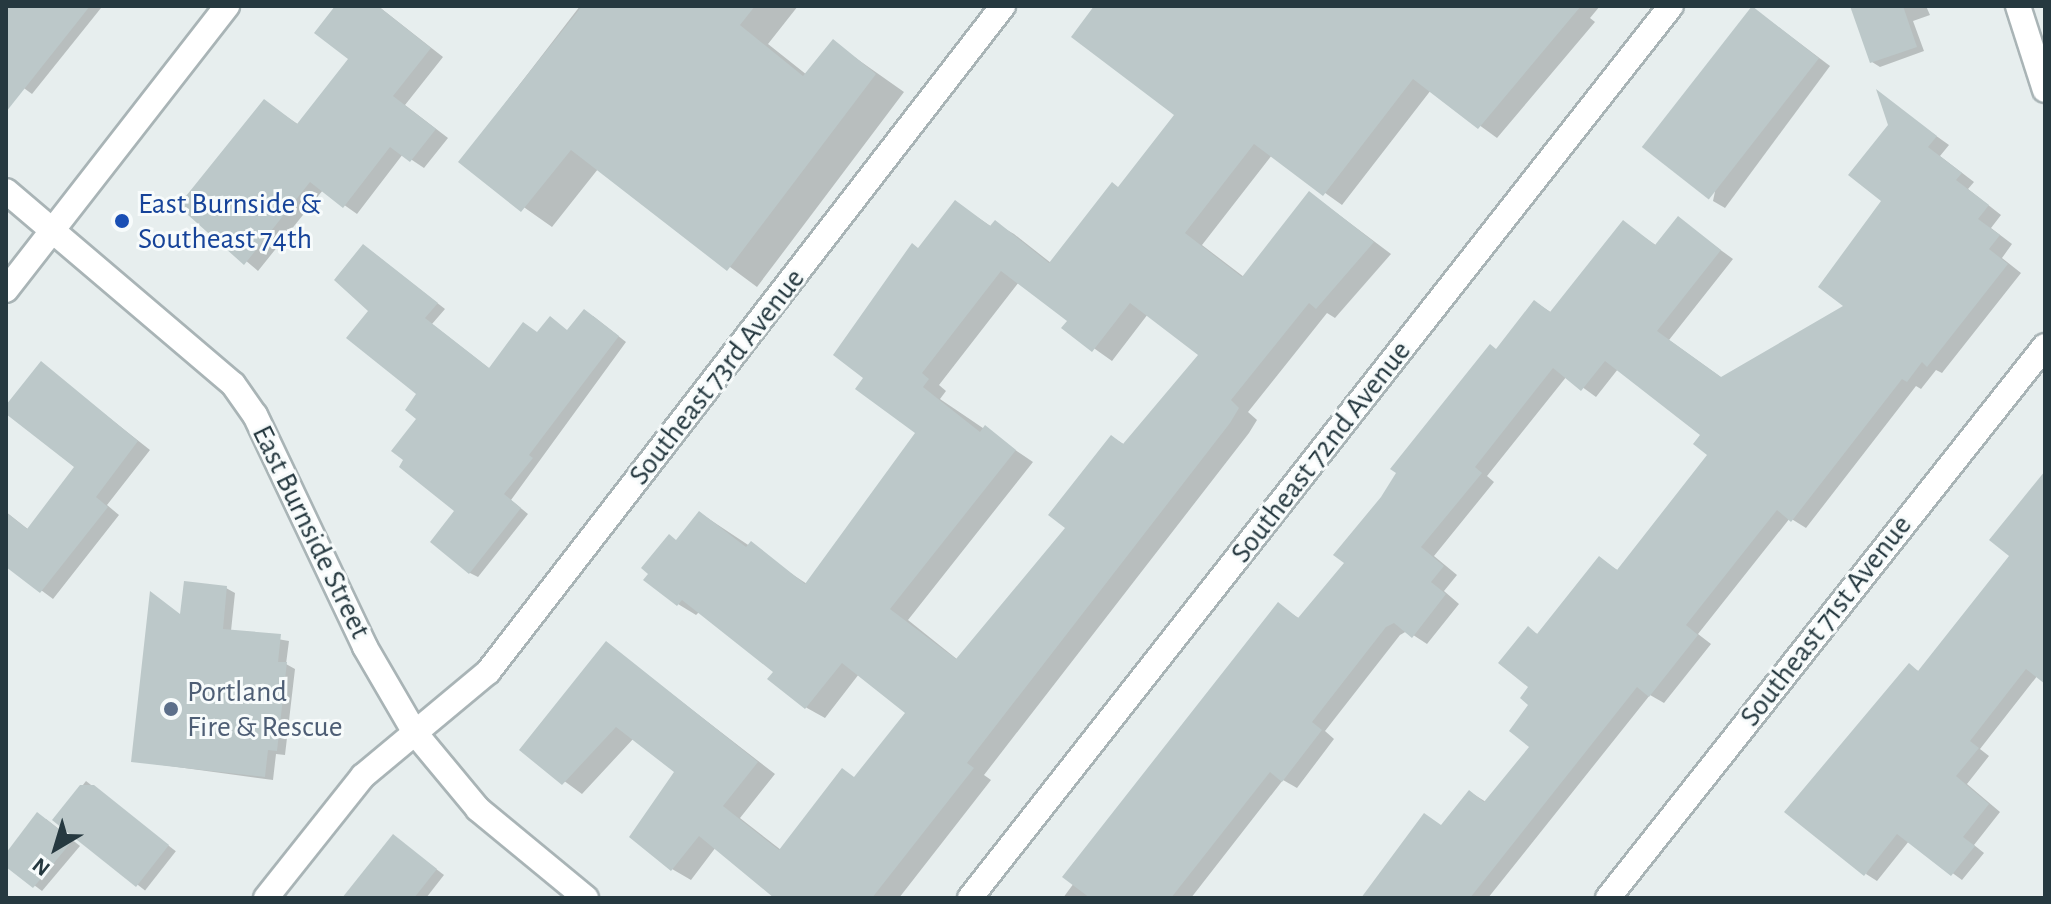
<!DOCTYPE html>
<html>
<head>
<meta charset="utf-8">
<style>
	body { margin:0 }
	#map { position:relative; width:2051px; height:904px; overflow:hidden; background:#e7eeee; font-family:"Alegreya Sans",sans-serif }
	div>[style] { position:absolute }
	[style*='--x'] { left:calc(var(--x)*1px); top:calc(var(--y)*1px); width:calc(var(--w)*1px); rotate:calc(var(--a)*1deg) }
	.shadow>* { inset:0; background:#0003; transform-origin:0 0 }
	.building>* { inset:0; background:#bcc8c9; transform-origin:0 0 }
	.roads { filter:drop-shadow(2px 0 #a9b4b6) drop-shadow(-2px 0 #a9b4b6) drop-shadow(0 2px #a9b4b6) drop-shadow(0 -2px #a9b4b6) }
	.street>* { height:24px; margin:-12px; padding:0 12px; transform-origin:12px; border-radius:12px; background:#fff }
	.secondary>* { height:24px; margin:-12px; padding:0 12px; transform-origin:12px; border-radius:12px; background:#fff }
	.dots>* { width:22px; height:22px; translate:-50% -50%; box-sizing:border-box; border:4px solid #f7fbfb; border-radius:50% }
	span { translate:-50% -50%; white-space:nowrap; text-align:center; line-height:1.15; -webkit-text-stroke:6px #f7fbfb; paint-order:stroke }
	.transit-label { font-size:30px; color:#164399 }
	.left { translate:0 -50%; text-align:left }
	.street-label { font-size:30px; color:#263940 }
	.service-label { font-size:30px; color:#4e5e75 }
	.frame { position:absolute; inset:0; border:8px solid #263940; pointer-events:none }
	.north { position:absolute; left:16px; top:808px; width:80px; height:80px; -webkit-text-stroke:6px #f7fbfb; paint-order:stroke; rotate:218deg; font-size:22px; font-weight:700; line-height:32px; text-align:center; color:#263940 }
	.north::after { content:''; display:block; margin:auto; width:28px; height:36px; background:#263940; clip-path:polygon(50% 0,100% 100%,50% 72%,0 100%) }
</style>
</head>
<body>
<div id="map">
	<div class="shadow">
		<i style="clip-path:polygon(6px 6px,98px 6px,101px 8px,32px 94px,6px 75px)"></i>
		<i style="clip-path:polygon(338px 6px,378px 6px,443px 57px,405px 105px,448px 138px,424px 168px,403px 154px,357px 214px,323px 190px,258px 271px,181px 206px,265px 102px,299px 125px,350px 59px)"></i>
		<i style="clip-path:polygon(580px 6px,798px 6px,768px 44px,807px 75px,833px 42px,904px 92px,757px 287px,598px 169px,552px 227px,460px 162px)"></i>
		<i style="clip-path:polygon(evenodd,1096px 6px,1600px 6px,1590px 18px,1595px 22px,1497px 138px,1431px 90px,1342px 205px,1272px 155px,1202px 245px,1244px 277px,1310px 193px,1391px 254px,1335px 318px,1327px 313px,1248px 412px,1257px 420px,1249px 433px,984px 775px,991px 780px,899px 898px,770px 898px,773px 894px,716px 847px,691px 880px,672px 869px,677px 772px,634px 738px,582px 794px,522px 750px,606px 643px,775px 774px,740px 818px,781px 850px,856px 778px,908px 712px,859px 674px,825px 718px,807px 708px,770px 679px,776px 672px,699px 612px,696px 615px,678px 604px,678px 541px,700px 513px,807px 584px,917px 433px,866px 378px,919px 250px,956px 203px,992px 227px,995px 223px,1014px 234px,1051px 263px,1119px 188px,1177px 115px,1096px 6px,1019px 282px,1070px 320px,1064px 327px,1112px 361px,1148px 314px,1200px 355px,1125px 445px,1112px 437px,1068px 528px,958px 660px,908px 620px,1033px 462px,940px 399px,946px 391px,939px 385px,1019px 282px)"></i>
		<i style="clip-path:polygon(1853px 6px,1926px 6px,1930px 15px,1913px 21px,1924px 51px,1880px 67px,1872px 62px)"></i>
		<i style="clip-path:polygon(1753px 8px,1830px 66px,1725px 208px,1713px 201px)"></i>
		<i style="clip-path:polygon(1890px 103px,1949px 145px,1940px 156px,1974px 182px,1968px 189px,2001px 215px,1991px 228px,2012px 244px,2002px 258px,2021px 273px,1942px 373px,1936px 370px,1921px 389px,1916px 386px,1806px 528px,1790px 518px,1698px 634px,1711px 644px,1664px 703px,1650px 695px,1488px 898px,1363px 898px,1442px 826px,1470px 792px,1486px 802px,1531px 746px,1528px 629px,1539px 635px,1599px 559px,1619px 571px,1710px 455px,1702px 434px,1618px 369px,1596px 397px,1567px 376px,1487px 476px,1494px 482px,1434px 556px,1457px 575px,1444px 591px,1459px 604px,1427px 644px,1407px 631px,1400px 635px,1325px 731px,1334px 739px,1297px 788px,1283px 780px,1191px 898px,1063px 898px,1278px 605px,1300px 619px,1347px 563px,1535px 302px,1552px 313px,1624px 223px,1657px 246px,1678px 219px,1733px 259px,1669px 340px,1722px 378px,1846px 306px,1884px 201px)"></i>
		<i style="clip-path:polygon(371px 251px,445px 309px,432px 324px,490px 369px,538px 334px,569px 331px,593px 316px,626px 342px,511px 500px,528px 514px,478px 577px,470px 573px,457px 510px,419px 418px,419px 394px,371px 311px)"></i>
		<i style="clip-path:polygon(41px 364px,150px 450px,107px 505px,119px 515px,53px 599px,6px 564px,6px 512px,29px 530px,76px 467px,6px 412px)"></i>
		<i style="clip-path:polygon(2045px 503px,2045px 677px,2038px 675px,1980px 749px,1989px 756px,1967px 784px,2000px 812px,1974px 845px,1984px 853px,1962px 880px,1909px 841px,1877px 881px,1866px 874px,1909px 666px,1920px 672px,2012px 556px)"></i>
		<i style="clip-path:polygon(226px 588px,235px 593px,231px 631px,289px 641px,286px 664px,295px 669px,285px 755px,276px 754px,273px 780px,133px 761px,182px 616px)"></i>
		<i style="left:86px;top:781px;width:114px;height:50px;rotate:38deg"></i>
		<i style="clip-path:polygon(46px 819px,80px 846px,42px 891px,6px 864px,6px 856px)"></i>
		<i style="clip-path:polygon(401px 842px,444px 875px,426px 898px,345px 898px)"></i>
	</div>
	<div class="building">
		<i style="clip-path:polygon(6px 6px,90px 6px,6px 112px)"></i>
		<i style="clip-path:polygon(335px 6px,378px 6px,431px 48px,393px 96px,436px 129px,410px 162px,390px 147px,343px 208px,310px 182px,244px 265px,178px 206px,264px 99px,297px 124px,348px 59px,314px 33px)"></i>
		<i style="clip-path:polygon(582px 6px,755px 6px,740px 25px,803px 76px,833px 39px,876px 74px,727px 271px,571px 150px,521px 212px,458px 162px)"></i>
		<i style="clip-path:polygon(evenodd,1094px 6px,1581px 6px,1478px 129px,1413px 79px,1323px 196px,1254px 144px,1185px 233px,1242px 277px,1309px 191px,1374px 242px,1316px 309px,1309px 303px,1231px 400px,1239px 408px,1230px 423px,967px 763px,974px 768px,872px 898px,774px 898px,699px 836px,671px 871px,629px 837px,674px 772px,616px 727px,562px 785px,519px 750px,606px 641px,758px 762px,723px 806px,779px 850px,842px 768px,854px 777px,905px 713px,842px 663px,805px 709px,767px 679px,773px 672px,682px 600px,677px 606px,643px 580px,648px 574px,641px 568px,669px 534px,676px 540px,699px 511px,746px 547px,751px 541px,805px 584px,915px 433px,855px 389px,863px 378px,833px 355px,912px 243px,918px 248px,955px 200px,990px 226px,995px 220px,1049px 263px,1112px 182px,1118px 187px,1174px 115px,1071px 37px,1094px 6px,1001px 271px,1067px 321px,1061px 328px,1092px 352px,1130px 303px,1198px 355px,1123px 444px,1111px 435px,1048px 515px,1065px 528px,956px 659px,890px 609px,1016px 450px,985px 425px,980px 432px,923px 387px,929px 379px,922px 373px,1001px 271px)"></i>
		<i style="left:1752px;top:6px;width:85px;height:179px;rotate:38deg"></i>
		<i style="clip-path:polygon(1850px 6px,1903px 6px,1917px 47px,1870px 63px)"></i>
		<i style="clip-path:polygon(1876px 89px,1937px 136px,1928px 147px,1962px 173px,1956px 180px,1989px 205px,1978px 219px,2000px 235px,1989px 249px,2008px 264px,1927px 367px,1922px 362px,1907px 382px,1902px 379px,1791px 522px,1777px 510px,1686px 625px,1698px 635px,1649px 697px,1637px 687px,1470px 898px,1361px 898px,1424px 813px,1441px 825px,1469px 790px,1484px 802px,1529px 747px,1509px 731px,1528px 705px,1520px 698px,1528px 687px,1498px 663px,1528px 626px,1537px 634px,1599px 556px,1617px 570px,1707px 455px,1693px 444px,1700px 435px,1605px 361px,1581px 391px,1553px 368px,1475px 467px,1482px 473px,1421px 547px,1444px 566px,1431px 582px,1446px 594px,1412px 638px,1394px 623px,1386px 627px,1312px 722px,1322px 730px,1282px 782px,1270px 772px,1171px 898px,1090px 898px,1062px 877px,1278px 602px,1298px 618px,1344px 563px,1333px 555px,1381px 497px,1396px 473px,1390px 469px,1490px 344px,1496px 349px,1534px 300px,1550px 312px,1623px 220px,1655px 245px,1678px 216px,1721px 250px,1657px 331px,1721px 377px,1843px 306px,1818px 287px,1881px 201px,1848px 175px,1888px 125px)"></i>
		<i style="clip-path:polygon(363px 244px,438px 303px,425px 318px,489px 368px,523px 322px,537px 332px,550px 316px,567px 330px,584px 309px,619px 336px,529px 455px,533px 458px,504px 494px,521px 508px,469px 574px,430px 542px,454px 511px,399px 467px,403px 460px,391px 451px,416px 419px,405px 410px,416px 394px,346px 338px,368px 311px,334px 280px)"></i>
		<i style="clip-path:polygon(41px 361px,138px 441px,96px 497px,108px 507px,40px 593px,6px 567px,6px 512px,27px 529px,74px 467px,6px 414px,6px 405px)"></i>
		<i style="clip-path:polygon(2045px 471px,2045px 684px,2026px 669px,1970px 741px,1979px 748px,1956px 776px,1989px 804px,1963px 837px,1975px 846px,1951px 876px,1897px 834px,1864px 876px,1784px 812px,1909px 663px,1918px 671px,2009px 556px,1989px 540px)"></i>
		<i style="clip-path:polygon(184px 581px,227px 586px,223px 629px,281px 634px,278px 662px,287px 662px,277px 751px,268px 750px,265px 777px,131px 762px,150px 591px,180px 614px)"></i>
		<i style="clip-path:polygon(80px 785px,94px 785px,169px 845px,136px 887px,52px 820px)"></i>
		<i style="clip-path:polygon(37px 812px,73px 840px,33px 888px,6px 867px,6px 853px)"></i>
		<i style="clip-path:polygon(393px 834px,437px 869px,414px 898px,342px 898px)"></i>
	</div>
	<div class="roads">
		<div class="street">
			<i style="--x:6;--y:290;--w:360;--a:-52.1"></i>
			<i style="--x:266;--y:898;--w:156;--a:-51.5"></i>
			<i style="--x:363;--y:776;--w:163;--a:-39.8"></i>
			<i style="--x:488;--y:672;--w:842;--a:-52.29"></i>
			<i style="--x:970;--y:898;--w:1134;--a:-51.84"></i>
			<i style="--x:1608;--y:898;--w:704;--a:-51.63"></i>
		</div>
		<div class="secondary">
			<i style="--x:2018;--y:6;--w:88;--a:72.2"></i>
			<i style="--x:6;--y:191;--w:298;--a:40.4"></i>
			<i style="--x:233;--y:384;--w:38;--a:55"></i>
			<i style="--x:255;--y:415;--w:257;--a:64.6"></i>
			<i style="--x:365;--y:647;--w:99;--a:59.8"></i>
			<i style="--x:415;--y:733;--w:99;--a:50.3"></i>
			<i style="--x:478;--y:809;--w:140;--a:39.5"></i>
		</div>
	</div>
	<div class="dots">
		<i style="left:122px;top:221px;background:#1a4fb4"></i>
		<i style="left:171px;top:709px;background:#5c6f8a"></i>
	</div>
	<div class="transit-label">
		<span class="left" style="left:138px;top:221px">East Burnside &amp;<br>Southeast 74th</span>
	</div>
	<div class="street-label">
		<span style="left:717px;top:377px;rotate:-52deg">Southeast 73rd Avenue</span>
		<span style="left:1321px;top:452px;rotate:-52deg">Southeast 72nd Avenue</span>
		<span style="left:311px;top:532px;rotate:64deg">East Burnside Street</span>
		<span style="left:1826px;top:621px;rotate:-52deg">Southeast 71st Avenue</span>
	</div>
	<div class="service-label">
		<span class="left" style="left:187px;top:709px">Portland<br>Fire &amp; Rescue</span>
	</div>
	<div class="frame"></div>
	<div class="north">N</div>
</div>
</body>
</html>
